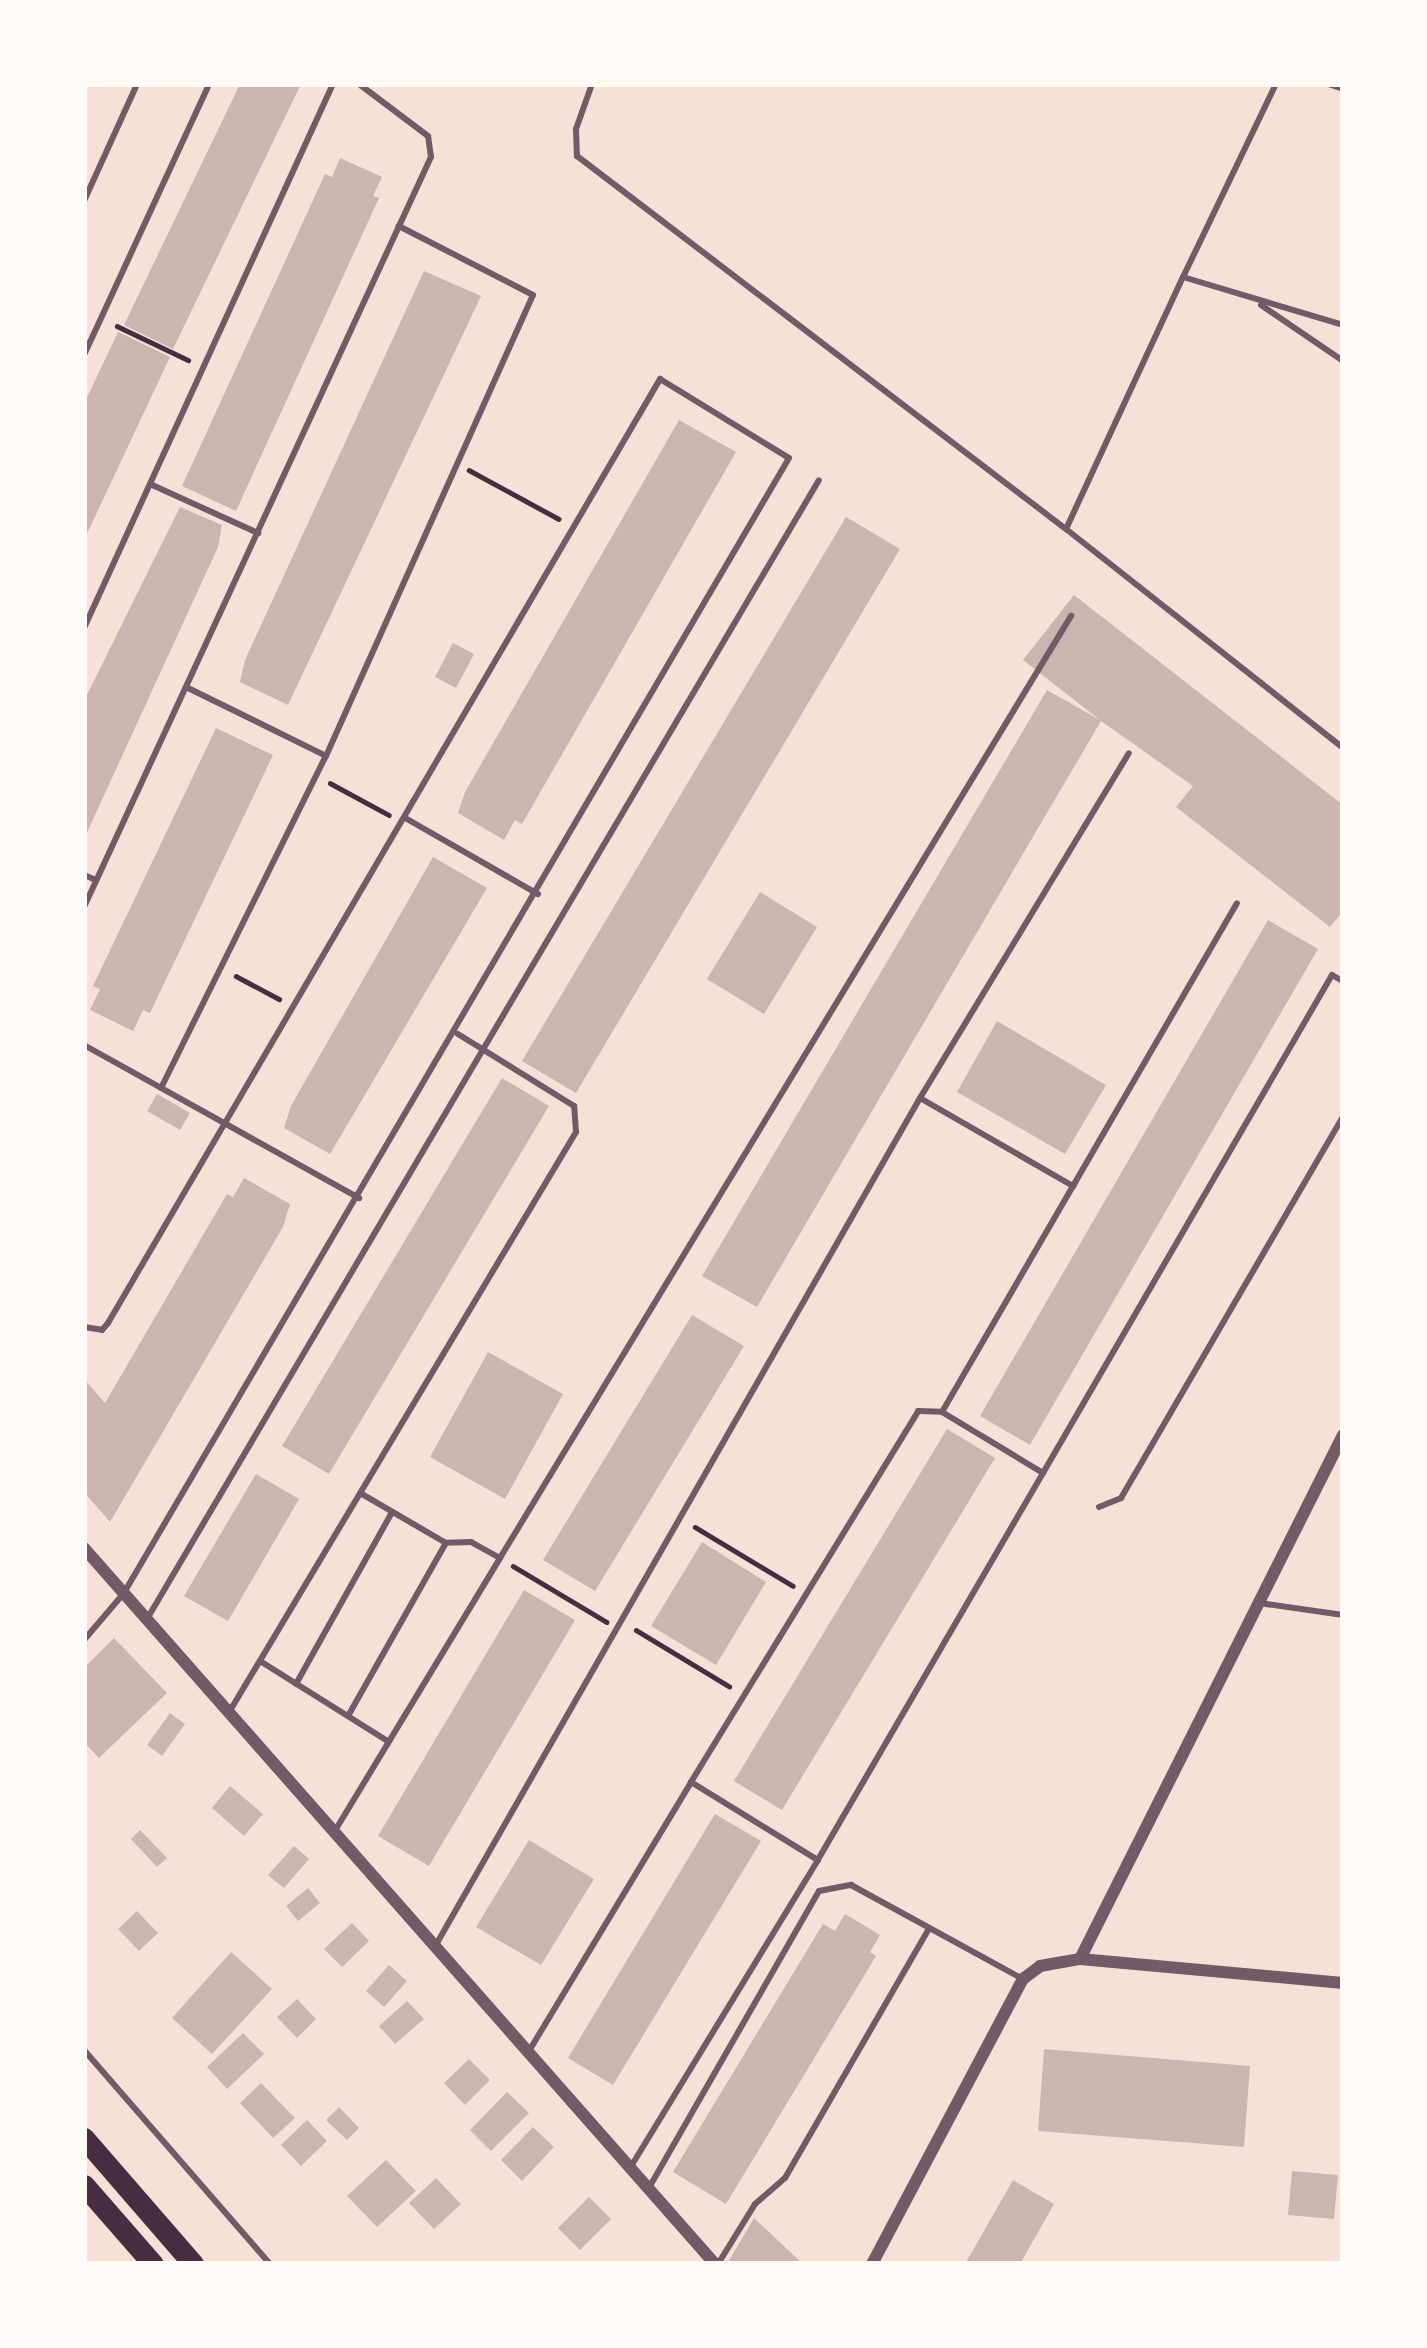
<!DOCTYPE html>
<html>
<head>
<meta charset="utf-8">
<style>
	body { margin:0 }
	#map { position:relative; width:1427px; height:2348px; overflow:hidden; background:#f7e1d7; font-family:Lato,sans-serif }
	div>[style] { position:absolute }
	.building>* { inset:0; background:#ccb4b1 }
	.path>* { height:4.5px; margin:-2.25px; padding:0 2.25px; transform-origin:2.25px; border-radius:2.25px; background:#4a2c40 }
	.service>* { height:6px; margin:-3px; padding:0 3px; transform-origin:3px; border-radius:3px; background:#755966 }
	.minor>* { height:12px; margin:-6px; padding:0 6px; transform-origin:6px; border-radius:6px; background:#755966 }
	.primary>* { height:21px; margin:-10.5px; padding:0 10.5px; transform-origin:10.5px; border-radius:10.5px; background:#4a2c40 }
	span { translate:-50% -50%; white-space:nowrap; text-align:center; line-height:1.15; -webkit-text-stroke:12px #fffaf5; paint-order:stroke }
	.frame { position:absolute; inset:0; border:87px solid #fffaf5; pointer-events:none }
</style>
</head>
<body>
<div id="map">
	<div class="building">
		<div style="clip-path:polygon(240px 84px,301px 84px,173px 349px,124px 325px)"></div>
		<div style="clip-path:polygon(340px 158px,382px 177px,373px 196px,379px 198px,236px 511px,182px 486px,325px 174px,332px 177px)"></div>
		<div style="clip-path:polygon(424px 271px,481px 296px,288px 705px,240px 682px,245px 660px)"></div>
		<div style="clip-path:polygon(118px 332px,170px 357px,84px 540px,84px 404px)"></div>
		<div style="clip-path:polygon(679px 420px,736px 452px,522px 824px,515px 820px,504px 840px,458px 813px,465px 792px)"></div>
		<div style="clip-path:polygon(180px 507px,222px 525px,218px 547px,84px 839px,84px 701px)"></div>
		<div style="clip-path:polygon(846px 517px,900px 549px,576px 1093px,522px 1061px)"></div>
		<div style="clip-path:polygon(1074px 595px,1343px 805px,1343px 911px,1330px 927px,1176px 807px,1193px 786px,1101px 721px,757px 1307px,702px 1276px,1047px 690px,1100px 720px,1023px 660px)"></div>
		<div style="clip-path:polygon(453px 643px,474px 654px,456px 688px,435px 677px)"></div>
		<div style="clip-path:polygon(216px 728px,273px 755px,150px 1013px,143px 1010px,133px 1031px,90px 1010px,100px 989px,93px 986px)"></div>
		<div style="clip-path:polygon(433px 857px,487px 888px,330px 1154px,284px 1128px,291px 1106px)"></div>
		<div style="clip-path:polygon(760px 892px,817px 927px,764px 1014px,707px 979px)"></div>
		<div style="clip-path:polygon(1268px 920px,1318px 949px,1030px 1445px,980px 1416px)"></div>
		<div style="clip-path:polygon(997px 1021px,1106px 1085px,1065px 1154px,957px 1092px)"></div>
		<div style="clip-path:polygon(502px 1078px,549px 1106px,329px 1474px,282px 1446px)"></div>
		<div style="clip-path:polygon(157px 1094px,190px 1113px,180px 1130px,147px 1111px)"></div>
		<div style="clip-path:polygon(244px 1178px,290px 1204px,283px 1227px,110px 1522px,84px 1492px,84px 1379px,105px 1403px,227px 1194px,233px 1197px)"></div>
		<div style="clip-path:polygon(692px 1315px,744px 1346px,595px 1591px,543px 1560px)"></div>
		<div style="clip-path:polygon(488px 1352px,563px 1394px,505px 1499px,430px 1457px)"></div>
		<div style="clip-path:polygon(947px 1429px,995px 1458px,782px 1810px,734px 1781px)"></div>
		<div style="clip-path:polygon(256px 1474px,299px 1499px,228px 1621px,184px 1596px)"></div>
		<div style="clip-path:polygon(702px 1542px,766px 1582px,716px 1665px,651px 1626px)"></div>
		<div style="clip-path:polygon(524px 1590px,575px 1620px,429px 1866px,378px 1836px)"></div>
		<div style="clip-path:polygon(114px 1638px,167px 1693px,99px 1758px,84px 1742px,84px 1668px)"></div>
		<div style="clip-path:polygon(170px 1713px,185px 1724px,162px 1756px,147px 1745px)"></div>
		<div style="clip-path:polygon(230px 1786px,263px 1814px,244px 1836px,212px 1808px)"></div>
		<div style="clip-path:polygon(715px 1814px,761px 1841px,613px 2085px,568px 2058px)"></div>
		<div style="clip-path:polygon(140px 1830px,167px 1858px,157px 1867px,131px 1839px)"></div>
		<div style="clip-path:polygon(529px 1840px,594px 1879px,541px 1965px,476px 1927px)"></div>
		<div style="clip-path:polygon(294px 1846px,309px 1859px,284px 1888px,268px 1875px)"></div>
		<div style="clip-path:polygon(308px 1888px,320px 1903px,298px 1921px,286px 1906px)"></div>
		<div style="clip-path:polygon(137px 1911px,158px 1933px,139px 1951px,118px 1929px)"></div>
		<div style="clip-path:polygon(845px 1914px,880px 1935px,870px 1952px,876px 1956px,726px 2204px,673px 2172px,823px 1924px,835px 1931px)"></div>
		<div style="clip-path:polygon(352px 1923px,369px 1941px,342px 1967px,324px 1949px)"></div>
		<div style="clip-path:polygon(231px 1952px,272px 1989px,212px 2054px,172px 2018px)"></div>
		<div style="clip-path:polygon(389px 1965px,407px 1981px,384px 2007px,366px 1991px)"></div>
		<div style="clip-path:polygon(297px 1999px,316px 2019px,297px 2038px,277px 2017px)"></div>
		<div style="clip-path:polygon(407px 2001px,424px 2019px,395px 2044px,379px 2026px)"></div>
		<div style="clip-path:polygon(243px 2033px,264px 2054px,227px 2089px,207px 2067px)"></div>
		<div style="clip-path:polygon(1044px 2049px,1250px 2066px,1244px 2147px,1038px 2131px)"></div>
		<div style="clip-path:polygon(469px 2059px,490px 2080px,465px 2105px,444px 2083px)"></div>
		<div style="clip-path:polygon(261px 2083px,295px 2118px,273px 2138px,240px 2103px)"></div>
		<div style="clip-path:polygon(507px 2092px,529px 2113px,491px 2151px,470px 2130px)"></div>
		<div style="clip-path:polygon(339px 2107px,359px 2128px,347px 2140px,326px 2120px)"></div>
		<div style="clip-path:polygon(307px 2120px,327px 2141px,301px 2166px,281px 2145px)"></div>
		<div style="clip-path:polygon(533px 2127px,554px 2147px,522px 2181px,501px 2160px)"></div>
		<div style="clip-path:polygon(386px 2160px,416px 2191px,377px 2227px,347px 2196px)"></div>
		<div style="clip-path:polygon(1292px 2171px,1338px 2175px,1334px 2219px,1288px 2215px)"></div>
		<div style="clip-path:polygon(436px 2178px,461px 2204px,434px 2229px,409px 2203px)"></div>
		<div style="clip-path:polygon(1013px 2180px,1054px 2204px,1020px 2264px,965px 2264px)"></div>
		<div style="clip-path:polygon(589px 2197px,611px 2219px,580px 2250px,558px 2228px)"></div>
		<div style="clip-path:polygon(754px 2218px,803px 2264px,727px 2264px)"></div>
	</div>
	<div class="path">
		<div style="left:117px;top:326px;width:79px;rotate:25.6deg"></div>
		<div style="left:469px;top:470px;width:102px;rotate:28.6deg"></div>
		<div style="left:330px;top:783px;width:67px;rotate:28.5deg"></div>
		<div style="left:236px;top:976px;width:49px;rotate:28.1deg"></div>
		<div style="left:695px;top:1527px;width:114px;rotate:31deg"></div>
		<div style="left:513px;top:1566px;width:109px;rotate:30.8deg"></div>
		<div style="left:636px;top:1630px;width:109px;rotate:31.1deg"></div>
	</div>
	<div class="service">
		<div style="left:592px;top:84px;width:48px;rotate:109.6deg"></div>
		<div style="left:576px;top:129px;width:27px;rotate:88deg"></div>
		<div style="left:577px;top:156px;width:615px;rotate:37.34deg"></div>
		<div style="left:1066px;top:529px;width:278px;rotate:-65.1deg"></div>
		<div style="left:1183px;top:277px;width:167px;rotate:16.7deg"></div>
		<div style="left:1328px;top:84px;width:16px;rotate:18deg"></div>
		<div style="left:84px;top:201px;width:128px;rotate:-65.6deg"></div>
		<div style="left:1184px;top:275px;width:212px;rotate:-64.3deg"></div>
		<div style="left:1261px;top:305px;width:99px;rotate:34.3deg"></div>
		<div style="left:84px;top:355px;width:298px;rotate:-65.2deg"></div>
		<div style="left:150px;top:484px;width:119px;rotate:24.4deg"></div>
		<div style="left:1066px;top:529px;width:353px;rotate:38.3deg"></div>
		<div style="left:84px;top:628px;width:598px;rotate:-65.41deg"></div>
		<div style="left:186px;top:687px;width:156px;rotate:26.2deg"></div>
		<div style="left:407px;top:819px;width:151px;rotate:29.8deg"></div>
		<div style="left:84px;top:875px;width:13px;rotate:23deg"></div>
		<div style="left:84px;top:907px;width:826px;rotate:-65.17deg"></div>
		<div style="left:431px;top:157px;width:21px;rotate:-98deg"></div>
		<div style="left:428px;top:136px;width:86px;rotate:-143deg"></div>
		<div style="left:84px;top:1045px;width:315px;rotate:29.1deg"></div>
		<div style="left:161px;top:1088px;width:371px;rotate:-63.6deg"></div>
		<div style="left:326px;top:756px;width:505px;rotate:-65.82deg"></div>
		<div style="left:533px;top:295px;width:151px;rotate:-152.8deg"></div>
		<div style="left:920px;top:1098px;width:177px;rotate:29.9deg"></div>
		<div style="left:84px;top:1327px;width:18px;rotate:9deg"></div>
		<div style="left:102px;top:1330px;width:9px;rotate:-49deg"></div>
		<div style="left:108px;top:1323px;width:1094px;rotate:-59.68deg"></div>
		<div style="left:660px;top:379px;width:151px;rotate:31.5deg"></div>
		<div style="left:789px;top:458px;width:1315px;rotate:120.37deg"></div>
		<div style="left:124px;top:1593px;width:62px;rotate:130.4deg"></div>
		<div style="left:942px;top:1412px;width:588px;rotate:-59.9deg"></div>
		<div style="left:1043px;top:1473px;width:576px;rotate:-59.87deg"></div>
		<div style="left:1332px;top:975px;width:13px;rotate:29deg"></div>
		<div style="left:1099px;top:1507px;width:24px;rotate:-22deg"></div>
		<div style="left:1121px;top:1498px;width:442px;rotate:-59.8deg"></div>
		<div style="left:500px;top:1558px;width:1102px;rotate:-58.78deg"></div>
		<div style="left:1259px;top:1603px;width:85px;rotate:8.1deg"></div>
		<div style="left:147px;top:1619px;width:1322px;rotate:-59.46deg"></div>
		<div style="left:260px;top:1661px;width:152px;rotate:32.1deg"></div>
		<div style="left:296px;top:1684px;width:197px;rotate:-60.8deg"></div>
		<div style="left:231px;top:1709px;width:672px;rotate:-59.12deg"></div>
		<div style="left:576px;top:1132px;width:26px;rotate:-94deg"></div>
		<div style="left:574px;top:1106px;width:137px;rotate:-148.2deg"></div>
		<div style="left:348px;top:1716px;width:199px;rotate:-60.5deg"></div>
		<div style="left:691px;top:1782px;width:435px;rotate:-58.5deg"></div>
		<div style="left:918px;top:1411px;width:24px;rotate:2deg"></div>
		<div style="left:942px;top:1412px;width:118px;rotate:31.1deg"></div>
		<div style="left:1043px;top:1473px;width:448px;rotate:120.2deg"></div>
		<div style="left:336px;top:1829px;width:317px;rotate:-58.8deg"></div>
		<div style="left:500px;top:1558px;width:33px;rotate:-151deg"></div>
		<div style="left:471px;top:1542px;width:25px;rotate:178deg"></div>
		<div style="left:446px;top:1543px;width:99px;rotate:-149.8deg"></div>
		<div style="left:437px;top:1943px;width:973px;rotate:-60.25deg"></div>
		<div style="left:920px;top:1098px;width:403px;rotate:-58.8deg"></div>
		<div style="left:84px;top:2050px;width:284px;rotate:49deg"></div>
		<div style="left:529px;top:2051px;width:314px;rotate:-58.9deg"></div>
		<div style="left:691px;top:1782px;width:149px;rotate:31.6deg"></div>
		<div style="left:818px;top:1860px;width:357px;rotate:121.4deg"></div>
		<div style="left:650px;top:2186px;width:340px;rotate:-60.2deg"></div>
		<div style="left:819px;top:1891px;width:33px;rotate:-11deg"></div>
		<div style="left:851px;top:1885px;width:196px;rotate:28.7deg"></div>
		<div style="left:718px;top:2264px;width:70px;rotate:-58.3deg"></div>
		<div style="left:755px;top:2204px;width:40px;rotate:-41deg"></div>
		<div style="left:785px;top:2178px;width:288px;rotate:-60deg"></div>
	</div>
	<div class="minor">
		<div style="left:84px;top:1548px;width:954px;rotate:48.61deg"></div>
		<div style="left:1080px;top:1959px;width:586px;rotate:-63.35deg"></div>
		<div style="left:872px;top:2264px;width:323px;rotate:-62.1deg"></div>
		<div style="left:1023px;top:1979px;width:21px;rotate:-37deg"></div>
		<div style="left:1040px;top:1966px;width:41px;rotate:-9.9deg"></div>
		<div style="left:1080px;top:1959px;width:264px;rotate:5.2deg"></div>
	</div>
	<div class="primary">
		<div style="left:84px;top:2138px;width:167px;rotate:49.1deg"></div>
		<div style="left:84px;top:2185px;width:105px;rotate:48.9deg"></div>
	</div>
	<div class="frame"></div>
</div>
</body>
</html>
